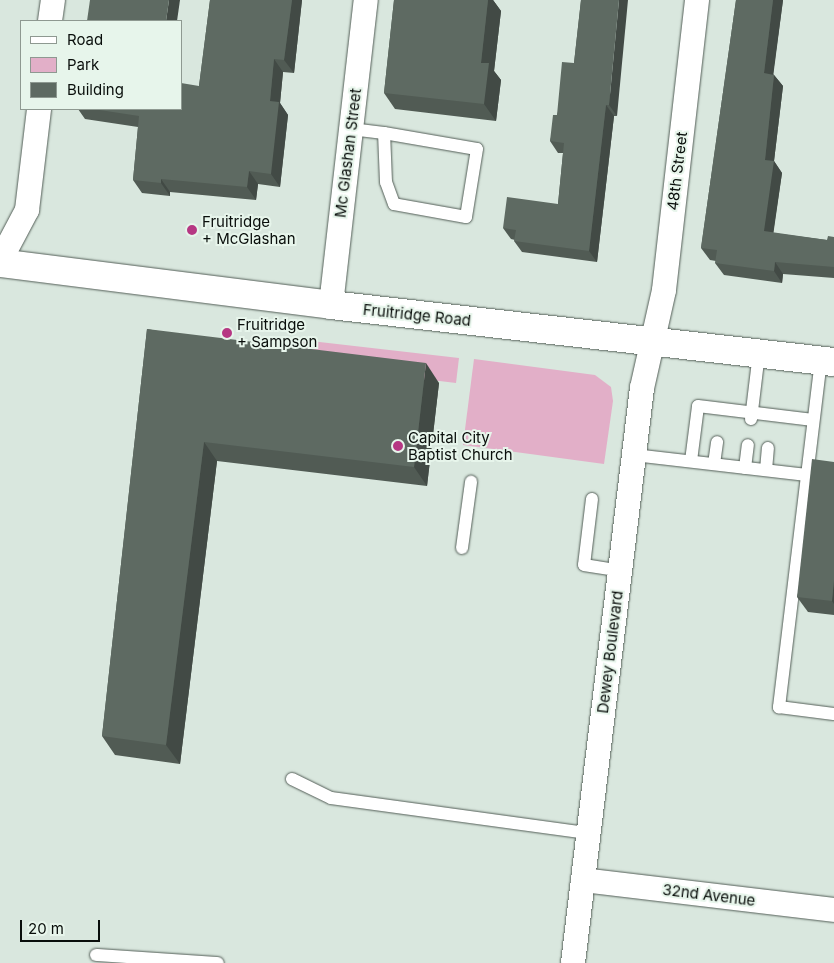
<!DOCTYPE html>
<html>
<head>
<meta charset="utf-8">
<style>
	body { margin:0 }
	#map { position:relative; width:834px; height:963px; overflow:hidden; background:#d9e7de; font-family:Inter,sans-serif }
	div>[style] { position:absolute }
	.green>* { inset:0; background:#e2afc8 }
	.roads { filter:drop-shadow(0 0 1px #535e57) drop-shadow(0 0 1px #535e57) }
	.lane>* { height:12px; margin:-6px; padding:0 6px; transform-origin:6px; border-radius:6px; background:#fff }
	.street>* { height:24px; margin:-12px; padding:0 12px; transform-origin:12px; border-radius:12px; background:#fff }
	.secondary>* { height:28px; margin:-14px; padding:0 14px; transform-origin:14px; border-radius:14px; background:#fff }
	.wall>* { inset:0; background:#515b54 }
	.shaded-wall>* { inset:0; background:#424a45 }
	.building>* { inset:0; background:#5e6a62 }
	.dots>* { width:14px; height:14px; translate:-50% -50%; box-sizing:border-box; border:2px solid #e7f5eb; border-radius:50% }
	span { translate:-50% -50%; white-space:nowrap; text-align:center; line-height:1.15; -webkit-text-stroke:4px #e7f5eb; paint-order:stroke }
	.street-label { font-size:15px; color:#090e0b }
	.poi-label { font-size:15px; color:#090e0b }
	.left { translate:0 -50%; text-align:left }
	.legend { position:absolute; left:20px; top:20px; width:162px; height:90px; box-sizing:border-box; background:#e7f5eb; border:1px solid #8e9991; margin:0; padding:6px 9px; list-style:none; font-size:15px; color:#090e0b }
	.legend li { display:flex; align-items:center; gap:10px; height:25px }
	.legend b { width:25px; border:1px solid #8e9991 }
	.scale { position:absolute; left:20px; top:920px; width:80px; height:22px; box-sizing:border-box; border:2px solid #090e0b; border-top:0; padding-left:6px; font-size:15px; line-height:18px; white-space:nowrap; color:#090e0b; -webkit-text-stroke:4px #e7f5eb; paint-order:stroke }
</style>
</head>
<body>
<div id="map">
	<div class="green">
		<div style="clip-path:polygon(302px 340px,459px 358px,456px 383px,299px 364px)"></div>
		<div style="clip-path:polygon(474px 359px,595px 375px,611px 387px,613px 401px,604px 464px,463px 445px)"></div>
	</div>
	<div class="roads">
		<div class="lane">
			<div style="left:351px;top:129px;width:33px;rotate:7deg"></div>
			<div style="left:384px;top:133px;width:94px;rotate:9.8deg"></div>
			<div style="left:477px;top:149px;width:69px;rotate:99.2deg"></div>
			<div style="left:466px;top:217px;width:73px;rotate:-169.8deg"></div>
			<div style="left:394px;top:204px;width:23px;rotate:-110deg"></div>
			<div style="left:386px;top:182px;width:49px;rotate:-92.3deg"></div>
			<div style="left:821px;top:360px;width:350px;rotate:96.9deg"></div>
			<div style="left:779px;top:707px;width:55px;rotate:7.3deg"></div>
			<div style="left:751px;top:419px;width:66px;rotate:-83.1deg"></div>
			<div style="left:634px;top:455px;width:174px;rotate:6.6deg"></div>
			<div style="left:691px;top:461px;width:55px;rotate:-82.7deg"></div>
			<div style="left:698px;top:406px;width:116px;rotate:6.9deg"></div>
			<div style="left:714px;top:464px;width:22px;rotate:-82deg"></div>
			<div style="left:745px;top:468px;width:23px;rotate:-83deg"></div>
			<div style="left:766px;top:470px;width:22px;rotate:-85deg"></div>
			<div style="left:592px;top:499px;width:66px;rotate:96.9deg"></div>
			<div style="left:584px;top:565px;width:36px;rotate:9deg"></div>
			<div style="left:462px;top:548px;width:67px;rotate:-82.2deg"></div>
			<div style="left:292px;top:779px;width:43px;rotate:26deg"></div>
			<div style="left:331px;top:798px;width:259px;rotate:7.8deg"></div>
			<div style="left:96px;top:955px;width:122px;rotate:3.8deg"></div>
		</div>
		<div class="street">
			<div style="left:50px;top:21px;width:21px;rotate:-82deg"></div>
			<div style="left:0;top:261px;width:58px;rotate:-62.1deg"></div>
			<div style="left:27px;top:210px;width:102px;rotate:-83.2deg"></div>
			<div style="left:331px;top:305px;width:307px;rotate:-83.5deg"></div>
			<div style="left:583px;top:880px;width:253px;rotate:6.8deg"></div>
			<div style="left:573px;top:963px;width:579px;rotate:-83.16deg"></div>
			<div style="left:642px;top:388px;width:100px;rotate:-77.3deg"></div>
			<div style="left:664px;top:290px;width:292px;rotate:-83.5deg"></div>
		</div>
		<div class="secondary">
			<div style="left:0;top:263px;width:334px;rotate:7.2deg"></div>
			<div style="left:331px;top:305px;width:506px;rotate:6.47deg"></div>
		</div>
	</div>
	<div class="wall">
		<div style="clip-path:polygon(210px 0,302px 0,294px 73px,283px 72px,280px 103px,288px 115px,280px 187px,258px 184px,256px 200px,170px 192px,170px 196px,142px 193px,133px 180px,138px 127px,85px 119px,78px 109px,181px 109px,199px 86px)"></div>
		<div style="clip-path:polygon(394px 0,493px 0,501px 11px,494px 71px,501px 80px,496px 121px,395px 109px,384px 93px)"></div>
		<div style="clip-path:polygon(581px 0,617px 116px,614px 116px,597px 262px,522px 252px,514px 241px,515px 240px,511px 239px,503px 228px,558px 204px,563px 153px,558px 153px,550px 141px,557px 115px,574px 63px)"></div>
		<div style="clip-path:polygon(736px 0,783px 0,773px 74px,774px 75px,783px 86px,774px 161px,782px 173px,773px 233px,827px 240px,834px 237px,834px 278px,783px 274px,782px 283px,724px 275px,715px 263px,716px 261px,710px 260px,701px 248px)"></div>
		<div style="clip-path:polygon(147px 329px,439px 383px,427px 486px,217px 461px,180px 764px,115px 755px,102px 736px)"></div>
		<div style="clip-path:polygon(834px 462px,834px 615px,808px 612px,797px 597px)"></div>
	</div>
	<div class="shaded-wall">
		<div style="clip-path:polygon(169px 0,180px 0,177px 21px,166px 21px)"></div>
		<div style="clip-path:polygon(292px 0,302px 0,294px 73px,284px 60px)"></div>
		<div style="clip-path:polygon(488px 0,493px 0,501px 11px,494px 71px,501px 80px,496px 121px,484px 104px,481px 63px)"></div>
		<div style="clip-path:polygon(619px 0,628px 0,617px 116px,609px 105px)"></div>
		<div style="clip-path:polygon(773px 0,783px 0,772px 85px,764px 73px)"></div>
		<div style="clip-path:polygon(274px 59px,283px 72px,280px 103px,288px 115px,280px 187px,271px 174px,270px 101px)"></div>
		<div style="clip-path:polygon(774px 75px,783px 86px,774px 161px,782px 173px,772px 243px,764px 231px,765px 160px)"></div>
		<div style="clip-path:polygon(606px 105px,614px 116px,597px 262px,589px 251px)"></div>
		<div style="clip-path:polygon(249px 171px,258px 184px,256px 200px,247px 187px)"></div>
		<div style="clip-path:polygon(161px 179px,170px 192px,170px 196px,161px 183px)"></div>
		<div style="clip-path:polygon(775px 262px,783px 274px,782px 283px,774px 271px)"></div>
		<div style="clip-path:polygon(426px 363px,439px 383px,427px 486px,414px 467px)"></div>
		<div style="clip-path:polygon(204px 442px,217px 461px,180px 764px,166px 745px)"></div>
		<div style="clip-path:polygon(834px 580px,834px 604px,832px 601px)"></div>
	</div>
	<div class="building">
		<div style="clip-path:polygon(90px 0,169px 0,166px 21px,87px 21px)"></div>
		<div style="clip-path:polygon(210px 0,292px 0,284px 60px,274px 59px,270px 101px,279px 102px,271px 174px,249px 171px,247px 187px,161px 179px,161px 183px,133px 180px,139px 116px,93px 109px,181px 109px,181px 83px,199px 86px)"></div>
		<div style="clip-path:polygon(394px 0,488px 0,481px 63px,489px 63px,484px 104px,384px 93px)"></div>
		<div style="clip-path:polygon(581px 0,619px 0,609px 105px,606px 105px,589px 251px,514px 241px,516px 230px,503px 228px,507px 197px,558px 204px,564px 143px,550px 141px,553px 115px,557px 115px,562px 62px,574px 63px)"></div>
		<div style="clip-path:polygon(736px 0,773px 0,764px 73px,774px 75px,765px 160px,774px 161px,764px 231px,827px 240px,828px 236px,834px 237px,834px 267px,775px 262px,774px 271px,715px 263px,717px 250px,701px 248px)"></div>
		<div style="clip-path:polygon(147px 329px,426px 363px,414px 467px,204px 442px,166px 745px,102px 736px)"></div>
		<div style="clip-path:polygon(812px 459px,834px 462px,834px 580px,832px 601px,797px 597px)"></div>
	</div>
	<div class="dots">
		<div style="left:192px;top:230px;background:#b63783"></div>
		<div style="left:227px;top:333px;background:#b63783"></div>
		<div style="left:398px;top:446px;background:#b63783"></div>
	</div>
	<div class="street-label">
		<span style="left:348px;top:153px;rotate:-83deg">Mc Glashan Street</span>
		<span style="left:677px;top:171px;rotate:-83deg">48th Street</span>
		<span style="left:417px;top:315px;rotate:6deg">Fruitridge Road</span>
		<span style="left:610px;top:652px;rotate:-83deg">Dewey Boulevard</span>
		<span style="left:709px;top:895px;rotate:7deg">32nd Avenue</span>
	</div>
	<div class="poi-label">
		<span class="left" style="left:202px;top:230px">Fruitridge<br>+ McGlashan</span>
		<span class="left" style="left:237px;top:333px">Fruitridge<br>+ Sampson</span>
		<span class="left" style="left:408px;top:446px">Capital City<br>Baptist Church</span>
	</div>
	<ul class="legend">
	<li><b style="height:6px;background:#fff"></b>Road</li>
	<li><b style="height:14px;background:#e2afc8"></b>Park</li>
	<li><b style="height:14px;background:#5e6a62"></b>Building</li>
	</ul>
	<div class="scale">20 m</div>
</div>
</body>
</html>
